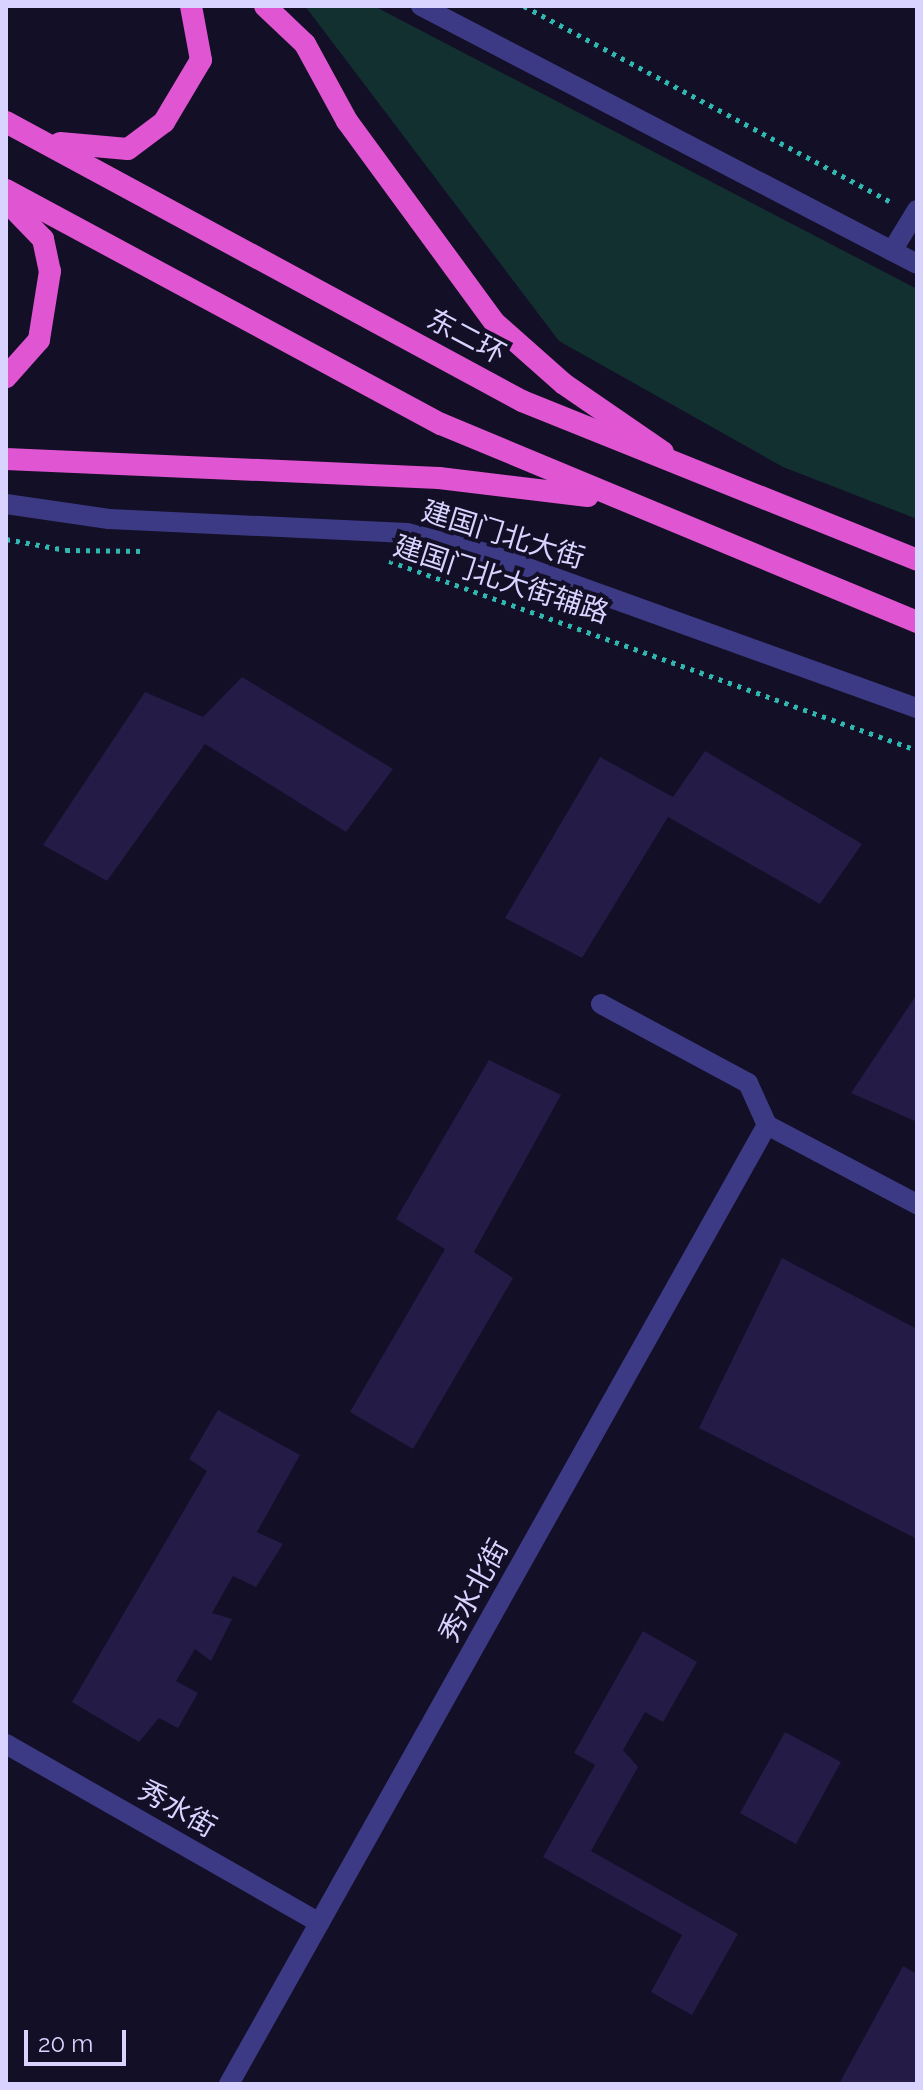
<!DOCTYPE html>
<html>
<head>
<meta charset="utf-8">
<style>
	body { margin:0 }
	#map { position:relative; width:923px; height:2090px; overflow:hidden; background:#130f26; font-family:Raleway,"Noto Sans SC",sans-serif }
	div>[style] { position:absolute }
	.green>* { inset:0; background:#12302f }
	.building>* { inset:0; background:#241b47 }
	.path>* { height:5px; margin-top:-2.5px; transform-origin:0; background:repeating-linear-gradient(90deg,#2fb8b0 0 4px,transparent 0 10px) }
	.minor>* { height:20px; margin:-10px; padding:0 10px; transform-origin:10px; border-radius:10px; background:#3d3a85 }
	.tertiary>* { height:20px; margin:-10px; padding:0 10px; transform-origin:10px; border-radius:10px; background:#3d3a85 }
	.trunk>* { height:22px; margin:-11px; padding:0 11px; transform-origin:11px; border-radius:11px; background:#e055d1 }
	span { translate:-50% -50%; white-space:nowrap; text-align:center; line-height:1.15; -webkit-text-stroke:8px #130f26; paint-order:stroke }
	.street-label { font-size:28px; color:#d9d4ff }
	.frame { position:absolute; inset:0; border:8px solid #d9d4ff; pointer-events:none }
	.scale { position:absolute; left:24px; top:2030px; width:102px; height:36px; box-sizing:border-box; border:4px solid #d9d4ff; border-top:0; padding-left:10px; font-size:24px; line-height:28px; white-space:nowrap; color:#d9d4ff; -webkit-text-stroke:6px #130f26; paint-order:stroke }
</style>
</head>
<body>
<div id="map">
	<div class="green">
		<div style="clip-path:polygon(305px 6px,374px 6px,917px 289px,917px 519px,783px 467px,559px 341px)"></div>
	</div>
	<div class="building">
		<div style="clip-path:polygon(242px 677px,393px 769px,346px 832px,205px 744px,107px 881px,43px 845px,145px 692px,203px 717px)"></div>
		<div style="clip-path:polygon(705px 751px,862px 844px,820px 904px,668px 817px,582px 958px,505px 918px,600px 757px,673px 797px)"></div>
		<div style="clip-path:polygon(917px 994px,917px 1122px,851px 1093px)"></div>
		<div style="clip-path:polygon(489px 1060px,561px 1095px,474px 1252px,513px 1278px,413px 1449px,350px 1412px,445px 1249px,396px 1219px)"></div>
		<div style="clip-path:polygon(782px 1258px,917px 1329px,917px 1539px,699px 1428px)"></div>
		<div style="clip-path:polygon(218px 1410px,300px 1455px,257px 1532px,283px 1544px,256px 1587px,233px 1576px,212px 1613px,232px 1619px,211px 1661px,195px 1649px,176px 1681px,198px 1693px,178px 1728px,159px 1718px,139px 1742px,72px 1702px,207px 1471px,189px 1459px)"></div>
		<div style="clip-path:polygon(643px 1631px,697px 1662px,663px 1722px,645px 1712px,623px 1750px,638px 1767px,591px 1851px,738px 1934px,692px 2015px,651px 1992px,682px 1935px,543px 1857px,595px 1765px,574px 1753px)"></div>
		<div style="clip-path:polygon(785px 1732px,841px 1762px,796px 1844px,740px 1813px)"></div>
		<div style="clip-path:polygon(903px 1966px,917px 1974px,917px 2084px,839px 2084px)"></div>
	</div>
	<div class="path">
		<div style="left:524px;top:6px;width:416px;rotate:28.1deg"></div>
		<div style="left:6px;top:539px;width:61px;rotate:10.4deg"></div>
		<div style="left:66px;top:550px;width:78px;rotate:0.7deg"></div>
		<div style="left:389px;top:561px;width:561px;rotate:19.7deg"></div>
	</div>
	<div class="minor">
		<div style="left:892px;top:251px;width:48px;rotate:-58.6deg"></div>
		<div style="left:601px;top:1004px;width:167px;rotate:28.3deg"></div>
		<div style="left:748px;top:1083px;width:46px;rotate:65.7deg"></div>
		<div style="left:767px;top:1125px;width:170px;rotate:27.8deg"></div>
		<div style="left:6px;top:1744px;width:361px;rotate:29.7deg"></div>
		<div style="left:229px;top:2084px;width:1100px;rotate:-60.71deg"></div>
	</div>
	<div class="tertiary">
		<div style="left:421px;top:6px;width:559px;rotate:27.48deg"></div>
		<div style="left:6px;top:504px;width:104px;rotate:8.3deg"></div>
		<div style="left:109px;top:519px;width:298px;rotate:2.7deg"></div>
		<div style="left:407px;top:533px;width:81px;rotate:14.2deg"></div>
		<div style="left:486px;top:553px;width:458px;rotate:19.8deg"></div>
	</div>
	<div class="trunk">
		<div style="left:265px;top:6px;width:55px;rotate:43.5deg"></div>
		<div style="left:305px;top:44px;width:88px;rotate:61.4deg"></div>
		<div style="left:347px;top:121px;width:250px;rotate:53.8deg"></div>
		<div style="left:495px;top:323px;width:92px;rotate:41.5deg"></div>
		<div style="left:564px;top:384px;width:120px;rotate:34.5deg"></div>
		<div style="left:6px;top:122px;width:587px;rotate:28.4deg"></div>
		<div style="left:522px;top:401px;width:426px;rotate:21.9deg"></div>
		<div style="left:60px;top:143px;width:68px;rotate:5deg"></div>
		<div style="left:128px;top:149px;width:45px;rotate:-36.9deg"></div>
		<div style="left:164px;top:122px;width:72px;rotate:-59.2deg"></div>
		<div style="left:201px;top:60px;width:55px;rotate:-100.5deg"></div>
		<div style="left:6px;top:190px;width:494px;rotate:28.3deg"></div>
		<div style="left:441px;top:424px;width:516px;rotate:22.59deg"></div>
		<div style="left:6px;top:201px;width:53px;rotate:45.8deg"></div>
		<div style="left:43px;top:239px;width:33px;rotate:78deg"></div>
		<div style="left:50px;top:271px;width:70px;rotate:99.1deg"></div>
		<div style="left:39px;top:340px;width:50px;rotate:131.7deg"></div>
		<div style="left:6px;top:459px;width:433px;rotate:2.5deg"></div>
		<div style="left:439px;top:478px;width:150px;rotate:6.9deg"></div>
	</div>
	<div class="street-label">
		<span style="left:466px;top:337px;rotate:28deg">东二环</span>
		<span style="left:503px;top:535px;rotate:17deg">建国门北大街</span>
		<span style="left:501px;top:580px;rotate:18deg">建国门北大街辅路</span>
		<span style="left:474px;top:1591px;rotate:-61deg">秀水北街</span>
		<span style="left:177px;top:1809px;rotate:30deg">秀水街</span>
	</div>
	<div class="frame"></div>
	<div class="scale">20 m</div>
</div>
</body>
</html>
